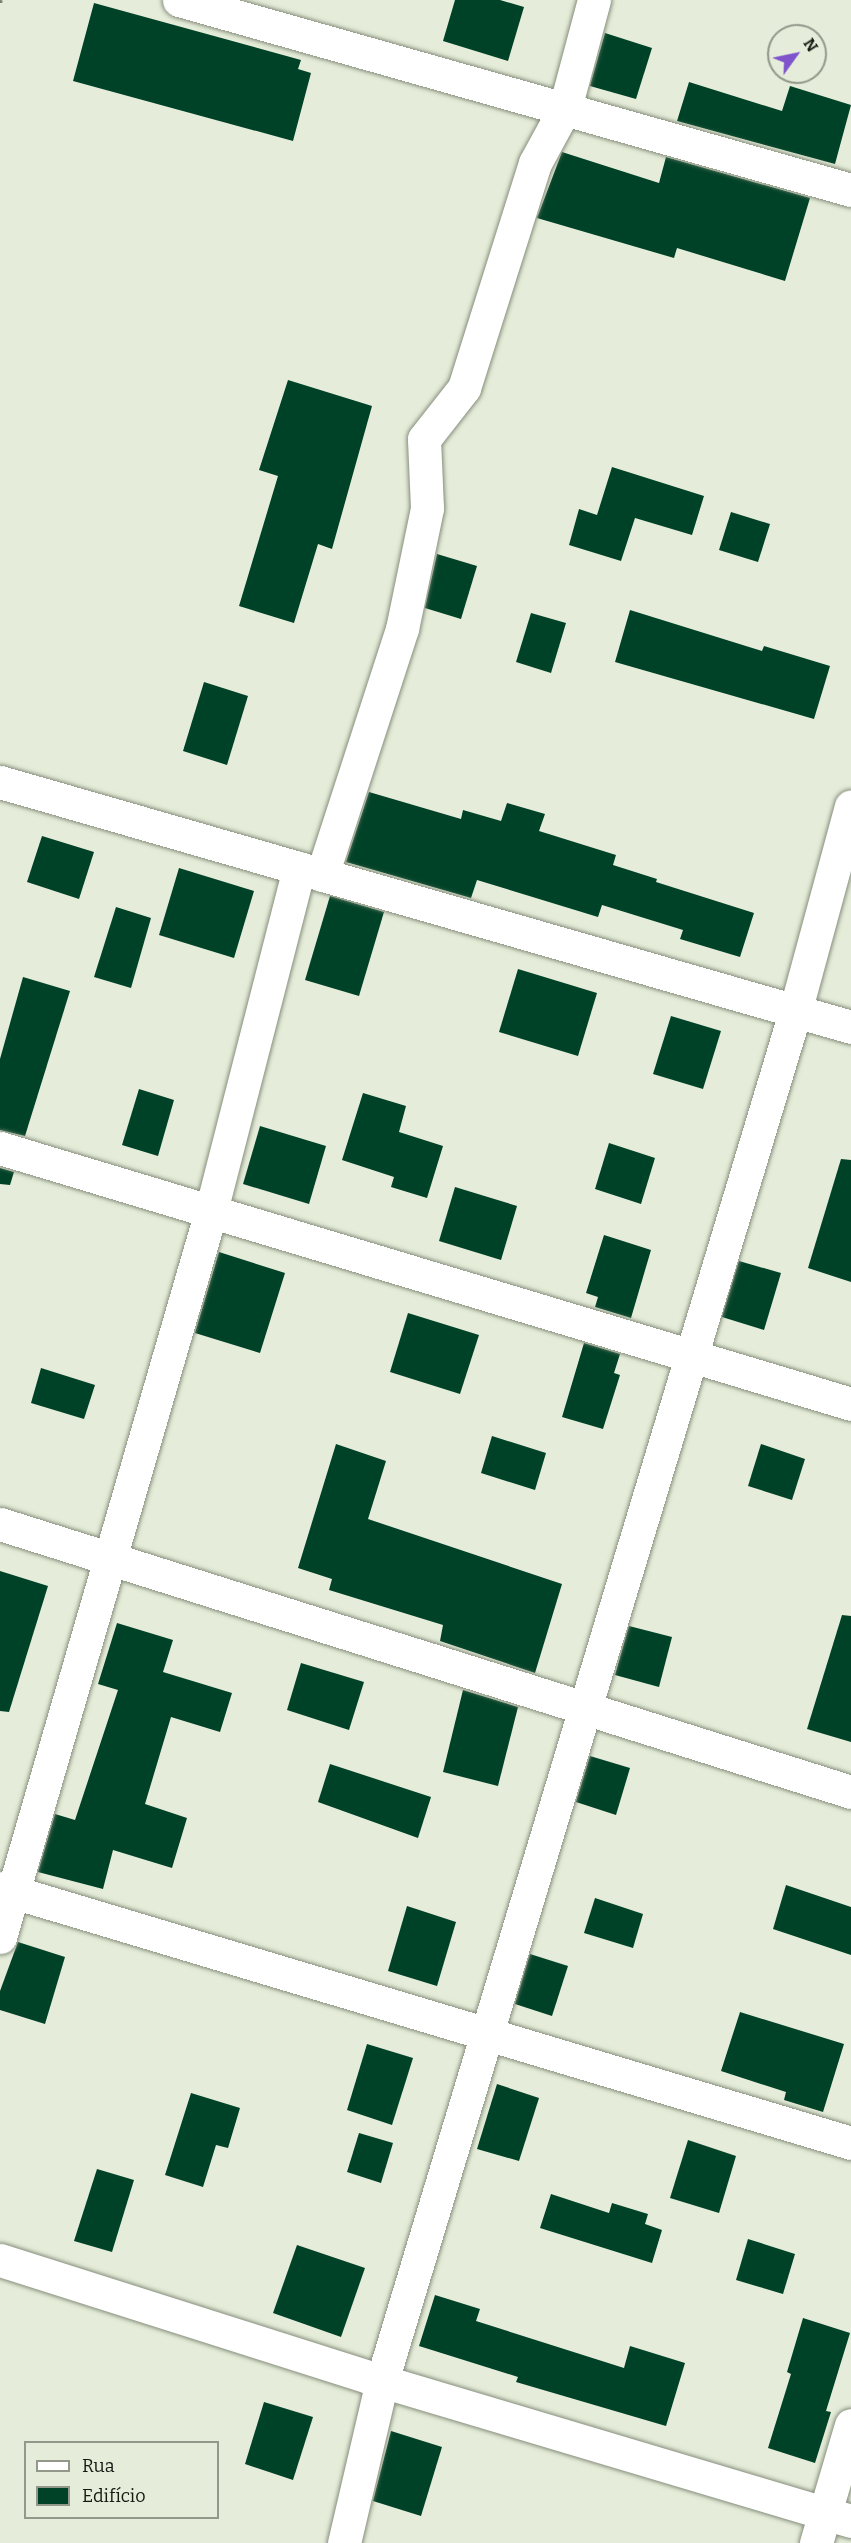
<!DOCTYPE html>
<html>
<head>
<meta charset="utf-8">
<style>
	body { margin:0 }
	#map { position:relative; width:851px; height:2543px; overflow:hidden; background:#e5edda; font-family:Bitter,serif }
	div>[style] { position:absolute }
	.building>* { inset:0; background:#004228 }
	.path>* { height:4px; margin-top:-2px; transform-origin:0; background:repeating-linear-gradient(90deg,#797f72 0 4.5px,transparent 0 7.5px) }
	.roads { filter:drop-shadow(0 0 2px #868e7c) drop-shadow(0 0 2px #868e7c) }
	.minor>* { height:33px; margin:-16.5px; padding:0 16.5px; transform-origin:16.5px; border-radius:16.5px; background:#fff }
	span { translate:-50% -50%; white-space:nowrap; text-align:center; line-height:1.15; -webkit-text-stroke:6px #e5edda; paint-order:stroke }
	.legend { position:absolute; left:24px; top:2441px; width:195px; height:78px; box-sizing:border-box; background:#e5edda; border:2px solid #92988a; margin:0; padding:8px 10px; list-style:none; font-size:18px; color:#161912 }
	.legend li { display:flex; align-items:center; gap:12px; height:30px }
	.legend b { width:30px; border:2px solid #92988a }
	.north { position:absolute; left:767px; top:24px; width:60px; height:60px; box-sizing:border-box; background:#e5edda; border:2px solid #92988a; border-radius:50%; rotate:57deg; font-size:16px; font-weight:700; line-height:24px; text-align:center; color:#161912 }
	.north::after { content:''; display:block; margin:auto; width:21px; height:27px; background:#7e53cc; clip-path:polygon(50% 0,100% 100%,50% 72%,0 100%) }
</style>
</head>
<body>
<div id="map">
	<div class="building">
		<div style="clip-path:polygon(455px 0,500px 0,524px 7px,508px 61px,443px 41px)"></div>
		<div style="clip-path:polygon(94px 3px,301px 60px,298px 69px,311px 73px,293px 141px,73px 81px)"></div>
		<div style="clip-path:polygon(605px 33px,652px 48px,636px 99px,590px 86px)"></div>
		<div style="clip-path:polygon(689px 82px,782px 111px,790px 86px,851px 105px,835px 164px,677px 121px)"></div>
		<div style="clip-path:polygon(562px 152px,659px 183px,666px 157px,810px 198px,785px 281px,677px 248px,674px 258px,537px 218px)"></div>
		<div style="clip-path:polygon(288px 380px,372px 406px,332px 549px,318px 544px,294px 623px,239px 606px,278px 476px,259px 470px)"></div>
		<div style="clip-path:polygon(612px 467px,704px 496px,692px 535px,635px 518px,621px 561px,569px 545px,579px 509px,597px 515px)"></div>
		<div style="clip-path:polygon(731px 512px,770px 524px,758px 562px,719px 550px)"></div>
		<div style="clip-path:polygon(437px 554px,477px 566px,461px 619px,425px 608px)"></div>
		<div style="clip-path:polygon(630px 610px,762px 651px,764px 646px,830px 666px,814px 719px,615px 662px)"></div>
		<div style="clip-path:polygon(531px 613px,566px 623px,551px 673px,516px 662px)"></div>
		<div style="clip-path:polygon(204px 682px,248px 696px,227px 765px,183px 751px)"></div>
		<div style="clip-path:polygon(369px 792px,461px 819px,463px 810px,501px 821px,507px 803px,545px 814px,539px 831px,616px 855px,613px 865px,657px 879px,656px 882px,754px 913px,740px 957px,680px 939px,683px 930px,602px 905px,598px 917px,477px 880px,471px 898px,346px 862px)"></div>
		<div style="clip-path:polygon(42px 836px,94px 852px,79px 899px,27px 882px)"></div>
		<div style="clip-path:polygon(179px 868px,254px 891px,234px 958px,159px 935px)"></div>
		<div style="clip-path:polygon(330px 896px,384px 912px,359px 996px,305px 980px)"></div>
		<div style="clip-path:polygon(116px 907px,151px 918px,131px 988px,94px 977px)"></div>
		<div style="clip-path:polygon(518px 969px,597px 993px,578px 1056px,499px 1032px)"></div>
		<div style="clip-path:polygon(23px 977px,70px 991px,25px 1136px,0 1130px,0 1059px)"></div>
		<div style="clip-path:polygon(671px 1016px,721px 1031px,703px 1089px,653px 1074px)"></div>
		<div style="clip-path:polygon(139px 1089px,174px 1100px,158px 1156px,122px 1145px)"></div>
		<div style="clip-path:polygon(363px 1093px,406px 1106px,399px 1132px,443px 1146px,427px 1198px,391px 1187px,394px 1177px,342px 1160px)"></div>
		<div style="clip-path:polygon(260px 1126px,326px 1146px,309px 1204px,243px 1184px)"></div>
		<div style="clip-path:polygon(609px 1143px,655px 1158px,641px 1204px,595px 1189px)"></div>
		<div style="clip-path:polygon(841px 1159px,851px 1160px,851px 1282px,808px 1268px)"></div>
		<div style="clip-path:polygon(0 1168px,14px 1172px,10px 1185px,0 1184px)"></div>
		<div style="clip-path:polygon(455px 1187px,517px 1206px,501px 1260px,439px 1241px)"></div>
		<div style="clip-path:polygon(604px 1235px,651px 1250px,631px 1318px,595px 1307px,598px 1297px,586px 1293px)"></div>
		<div style="clip-path:polygon(219px 1252px,285px 1273px,260px 1353px,195px 1333px)"></div>
		<div style="clip-path:polygon(739px 1261px,781px 1273px,764px 1330px,722px 1317px)"></div>
		<div style="clip-path:polygon(408px 1313px,479px 1335px,460px 1394px,390px 1372px)"></div>
		<div style="clip-path:polygon(584px 1343px,620px 1354px,614px 1373px,620px 1375px,603px 1429px,562px 1417px)"></div>
		<div style="clip-path:polygon(41px 1368px,95px 1385px,84px 1419px,31px 1403px)"></div>
		<div style="clip-path:polygon(492px 1436px,546px 1453px,535px 1490px,481px 1473px)"></div>
		<div style="clip-path:polygon(336px 1444px,386px 1461px,368px 1519px,562px 1584px,535px 1673px,440px 1641px,443px 1625px,329px 1590px,332px 1579px,298px 1568px)"></div>
		<div style="clip-path:polygon(761px 1444px,805px 1459px,792px 1500px,748px 1486px)"></div>
		<div style="clip-path:polygon(0 1571px,48px 1586px,9px 1712px,0 1711px)"></div>
		<div style="clip-path:polygon(842px 1615px,851px 1616px,851px 1742px,807px 1729px)"></div>
		<div style="clip-path:polygon(117px 1623px,173px 1640px,163px 1672px,232px 1693px,220px 1732px,171px 1717px,145px 1804px,187px 1818px,172px 1868px,113px 1850px,103px 1889px,38px 1872px,55px 1814px,75px 1820px,118px 1690px,98px 1684px)"></div>
		<div style="clip-path:polygon(629px 1626px,672px 1637px,659px 1687px,615px 1675px)"></div>
		<div style="clip-path:polygon(301px 1663px,364px 1682px,349px 1730px,287px 1710px)"></div>
		<div style="clip-path:polygon(463px 1690px,518px 1707px,498px 1786px,443px 1772px)"></div>
		<div style="clip-path:polygon(590px 1756px,630px 1768px,616px 1815px,576px 1802px)"></div>
		<div style="clip-path:polygon(330px 1764px,431px 1797px,418px 1838px,318px 1802px)"></div>
		<div style="clip-path:polygon(786px 1885px,851px 1907px,851px 1955px,773px 1929px)"></div>
		<div style="clip-path:polygon(595px 1898px,643px 1914px,633px 1948px,584px 1933px)"></div>
		<div style="clip-path:polygon(407px 1906px,456px 1922px,437px 1986px,388px 1971px)"></div>
		<div style="clip-path:polygon(18px 1942px,65px 1957px,45px 2024px,0 2010px,0 1991px)"></div>
		<div style="clip-path:polygon(530px 1954px,568px 1966px,552px 2016px,515px 2004px)"></div>
		<div style="clip-path:polygon(740px 2012px,844px 2044px,823px 2112px,784px 2100px,786px 2092px,721px 2071px)"></div>
		<div style="clip-path:polygon(367px 2044px,413px 2058px,392px 2125px,347px 2110px)"></div>
		<div style="clip-path:polygon(497px 2084px,539px 2098px,519px 2161px,477px 2149px)"></div>
		<div style="clip-path:polygon(191px 2093px,240px 2108px,228px 2148px,216px 2145px,203px 2187px,165px 2175px)"></div>
		<div style="clip-path:polygon(359px 2133px,393px 2143px,381px 2183px,347px 2172px)"></div>
		<div style="clip-path:polygon(688px 2140px,736px 2156px,719px 2213px,670px 2198px)"></div>
		<div style="clip-path:polygon(97px 2169px,134px 2180px,112px 2252px,74px 2241px)"></div>
		<div style="clip-path:polygon(551px 2194px,609px 2213px,612px 2203px,648px 2214px,645px 2224px,662px 2230px,652px 2263px,540px 2228px)"></div>
		<div style="clip-path:polygon(748px 2239px,795px 2254px,783px 2294px,736px 2280px)"></div>
		<div style="clip-path:polygon(297px 2245px,365px 2268px,341px 2337px,273px 2313px)"></div>
		<div style="clip-path:polygon(435px 2295px,480px 2309px,476px 2321px,624px 2368px,630px 2346px,685px 2363px,666px 2426px,516px 2382px,518px 2377px,419px 2346px)"></div>
		<div style="clip-path:polygon(803px 2318px,850px 2333px,826px 2411px,831px 2412px,815px 2463px,768px 2448px,791px 2374px,787px 2372px)"></div>
		<div style="clip-path:polygon(264px 2402px,313px 2417px,293px 2480px,245px 2464px)"></div>
		<div style="clip-path:polygon(391px 2431px,442px 2447px,421px 2516px,373px 2501px)"></div>
	</div>
	<div class="path">
		<div style="left:0;top:3px;width:3px;rotate:-72deg"></div>
	</div>
	<div class="roads">
		<div class="minor">
			<div style="left:179px;top:0;width:698px;rotate:15.79deg"></div>
			<div style="left:0;top:782px;width:886px;rotate:16.06deg"></div>
			<div style="left:322px;top:875px;width:259px;rotate:-72deg"></div>
			<div style="left:402px;top:629px;width:124px;rotate:-78.3deg"></div>
			<div style="left:427px;top:508px;width:69px;rotate:-92.5deg"></div>
			<div style="left:424px;top:439px;width:65px;rotate:-51.9deg"></div>
			<div style="left:464px;top:388px;width:236px;rotate:-72.5deg"></div>
			<div style="left:535px;top:163px;width:63px;rotate:-61.4deg"></div>
			<div style="left:565px;top:108px;width:112px;rotate:-75deg"></div>
			<div style="left:0;top:1148px;width:889px;rotate:16.74deg"></div>
			<div style="left:0;top:1524px;width:892px;rotate:17.48deg"></div>
			<div style="left:0;top:1888px;width:888px;rotate:16.68deg"></div>
			<div style="left:0;top:1937px;width:756px;rotate:-73.79deg"></div>
			<div style="left:211px;top:1211px;width:354px;rotate:-75.6deg"></div>
			<div style="left:0;top:2260px;width:386px;rotate:17.6deg"></div>
			<div style="left:368px;top:2377px;width:504px;rotate:16.6deg"></div>
			<div style="left:344px;top:2543px;width:166px;rotate:-76.8deg"></div>
			<div style="left:382px;top:2381px;width:1430px;rotate:-73.21deg"></div>
			<div style="left:795px;top:1012px;width:213px;rotate:-74.8deg"></div>
			<div style="left:816px;top:2543px;width:123px;rotate:-73.5deg"></div>
		</div>
	</div>
	<ul class="legend">
	<li><b style="height:8px;background:#fff"></b>Rua</li>
	<li><b style="height:16px;background:#004228"></b>Edifício</li>
	</ul>
	<div class="north">N</div>
</div>
</body>
</html>
